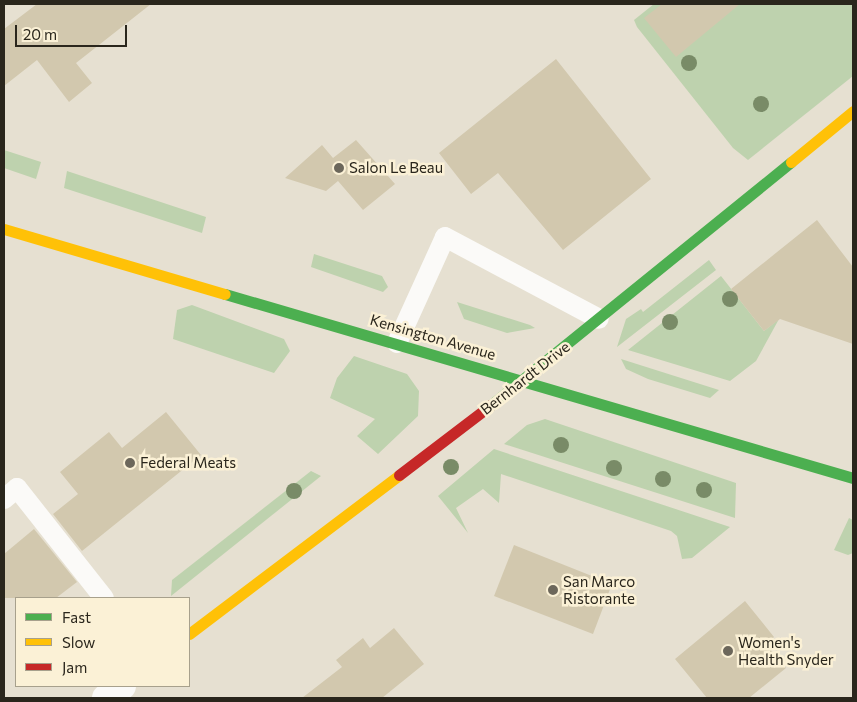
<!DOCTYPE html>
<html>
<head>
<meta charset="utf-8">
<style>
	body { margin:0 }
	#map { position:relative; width:857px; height:702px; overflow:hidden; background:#e6e0d1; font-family:Commissioner,sans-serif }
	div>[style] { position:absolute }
	.green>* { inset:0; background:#bed2ae }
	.building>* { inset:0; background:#d2c8ae }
	.lane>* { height:20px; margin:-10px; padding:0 10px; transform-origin:10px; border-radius:10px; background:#fbfaf8 }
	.street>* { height:28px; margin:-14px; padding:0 14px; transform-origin:14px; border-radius:14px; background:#fbfaf8 }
	.fast>* { height:11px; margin:-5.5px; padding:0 5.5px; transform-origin:5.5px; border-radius:5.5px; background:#4caf50 }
	.slow>* { height:11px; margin:-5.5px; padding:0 5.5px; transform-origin:5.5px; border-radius:5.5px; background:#ffc107 }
	.jam>* { height:11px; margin:-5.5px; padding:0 5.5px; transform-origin:5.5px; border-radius:5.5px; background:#c62828 }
	.trees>* { width:16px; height:16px; margin:-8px; border-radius:50%; background:#798b67 }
	.dots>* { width:14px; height:14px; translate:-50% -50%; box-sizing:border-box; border:2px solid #fbf1d6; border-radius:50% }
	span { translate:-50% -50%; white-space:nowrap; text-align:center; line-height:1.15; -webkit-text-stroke:5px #fbf1d6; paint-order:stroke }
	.poi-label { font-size:15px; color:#2a261c }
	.left { translate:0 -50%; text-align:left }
	.street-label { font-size:15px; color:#2a261c }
	.frame { position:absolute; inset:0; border:5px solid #2a261c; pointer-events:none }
	.legend { position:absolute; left:15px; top:597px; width:175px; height:90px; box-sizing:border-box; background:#fbf1d6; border:1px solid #a7a08c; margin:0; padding:6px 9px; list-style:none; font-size:15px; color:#2a261c }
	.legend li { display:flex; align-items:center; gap:10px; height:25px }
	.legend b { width:25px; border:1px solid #a7a08c }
	.scale { position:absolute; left:15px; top:25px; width:112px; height:22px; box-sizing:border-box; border:2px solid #2a261c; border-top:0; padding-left:6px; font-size:15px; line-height:18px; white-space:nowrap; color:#2a261c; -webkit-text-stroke:4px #fbf1d6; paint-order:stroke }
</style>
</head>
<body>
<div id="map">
	<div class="green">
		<div style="clip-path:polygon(654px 4px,853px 4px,853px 76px,748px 160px,733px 148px,637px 27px,634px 20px)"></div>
		<div style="clip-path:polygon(4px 150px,41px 162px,36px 179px,4px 168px)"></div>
		<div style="clip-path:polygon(67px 171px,206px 217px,202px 233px,64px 188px)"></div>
		<div style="clip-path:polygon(314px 254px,382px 276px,388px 287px,383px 292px,311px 267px)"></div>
		<div style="clip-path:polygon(709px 260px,716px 270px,617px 347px,626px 319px,641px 309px,643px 312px)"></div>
		<div style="clip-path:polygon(721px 276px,764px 331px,779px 319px,756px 361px,730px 381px,628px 350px)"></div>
		<div style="clip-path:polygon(457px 302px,530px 325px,535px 328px,507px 333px,464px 319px)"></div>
		<div style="clip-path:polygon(192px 305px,284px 339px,290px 351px,274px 373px,173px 339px,177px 310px)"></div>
		<div style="clip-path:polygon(354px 356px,407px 374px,419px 391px,418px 416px,378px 454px,357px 436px,375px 419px,330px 398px,337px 378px)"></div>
		<div style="clip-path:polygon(621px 359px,719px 390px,710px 398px,648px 379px,626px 369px)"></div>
		<div style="clip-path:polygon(545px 419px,736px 483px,735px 518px,504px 444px,527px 425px)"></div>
		<div style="clip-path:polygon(494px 449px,730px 527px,692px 558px,682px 559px,677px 536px,671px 531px,501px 474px,499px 503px,483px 489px,456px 508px,468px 533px,438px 496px)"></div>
		<div style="clip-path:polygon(311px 471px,321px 476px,171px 596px,172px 580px)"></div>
		<div style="clip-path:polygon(849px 518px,853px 520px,853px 553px,848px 555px,834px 550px)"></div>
	</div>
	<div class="building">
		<div style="clip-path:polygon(37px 4px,151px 4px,76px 63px,92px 83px,69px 102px,37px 60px,4px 86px,4px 29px)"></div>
		<div style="clip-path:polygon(662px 4px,740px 4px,676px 57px,644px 18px)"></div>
		<div style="clip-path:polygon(556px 59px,651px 179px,563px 250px,498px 173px,471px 194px,439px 153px)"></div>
		<div style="clip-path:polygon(356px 140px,395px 184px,363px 210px,338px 181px,326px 191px,285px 178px,322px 145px,333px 158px)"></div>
		<div style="clip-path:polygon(817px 220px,853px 267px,853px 344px,780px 319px,764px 331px,731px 289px)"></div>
		<div style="clip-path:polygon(166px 412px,201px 455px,82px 551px,53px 514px,78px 494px,60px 472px,109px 432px,122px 448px)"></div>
		<div style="clip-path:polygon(34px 529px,77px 582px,56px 598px,4px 598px,4px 554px)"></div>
		<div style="clip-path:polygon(514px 545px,612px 584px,593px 634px,494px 596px)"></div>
		<div style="clip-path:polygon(745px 601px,774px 637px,766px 644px,786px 668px,749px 698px,707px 698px,675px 659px)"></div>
		<div style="clip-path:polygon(394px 628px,424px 664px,382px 698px,302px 698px,342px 667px,336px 660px,363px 638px,370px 648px)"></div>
	</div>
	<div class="lane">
		<div style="left:397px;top:343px;width:116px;rotate:-65.6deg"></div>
		<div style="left:445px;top:237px;width:174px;rotate:28deg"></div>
		<div style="left:4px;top:499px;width:17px;rotate:-40deg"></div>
		<div style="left:17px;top:488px;width:140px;rotate:51.7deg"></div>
	</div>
	<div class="street">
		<div style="left:106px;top:698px;width:20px;rotate:-37deg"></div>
	</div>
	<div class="fast">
		<div style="left:225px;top:294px;width:654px;rotate:16.33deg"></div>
		<div style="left:491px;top:405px;width:386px;rotate:-39deg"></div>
	</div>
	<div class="slow">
		<div style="left:791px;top:162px;width:80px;rotate:-39.4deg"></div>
		<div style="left:4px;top:229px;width:230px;rotate:16.4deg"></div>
		<div style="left:189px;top:634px;width:263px;rotate:-37.1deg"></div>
	</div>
	<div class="jam">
		<div style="left:399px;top:475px;width:116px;rotate:-37.3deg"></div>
	</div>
	<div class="trees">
		<div style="left:689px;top:63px"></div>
		<div style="left:761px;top:104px"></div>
		<div style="left:730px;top:299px"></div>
		<div style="left:670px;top:322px"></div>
		<div style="left:561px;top:445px"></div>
		<div style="left:451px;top:467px"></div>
		<div style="left:614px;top:468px"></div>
		<div style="left:663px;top:479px"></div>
		<div style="left:704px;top:490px"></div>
		<div style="left:294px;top:491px"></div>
	</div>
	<div class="dots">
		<div style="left:339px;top:168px;background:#6c675b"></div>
		<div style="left:130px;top:463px;background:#6c675b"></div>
		<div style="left:553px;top:590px;background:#6c675b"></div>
		<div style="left:728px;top:651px;background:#6c675b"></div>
	</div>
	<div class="poi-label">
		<span class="left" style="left:349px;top:168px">Salon Le Beau</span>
		<span class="left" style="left:140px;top:463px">Federal Meats</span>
		<span class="left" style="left:563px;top:590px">San Marco<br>Ristorante</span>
		<span class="left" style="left:738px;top:651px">Women's<br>Health Snyder</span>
	</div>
	<div class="street-label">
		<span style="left:433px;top:337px;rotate:16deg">Kensington Avenue</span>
		<span style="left:525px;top:378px;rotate:-38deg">Bernhardt Drive</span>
	</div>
	<div class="frame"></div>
	<ul class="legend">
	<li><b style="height:6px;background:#4caf50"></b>Fast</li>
	<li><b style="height:6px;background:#ffc107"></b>Slow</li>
	<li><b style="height:6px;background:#c62828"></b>Jam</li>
	</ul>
	<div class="scale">20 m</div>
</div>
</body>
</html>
